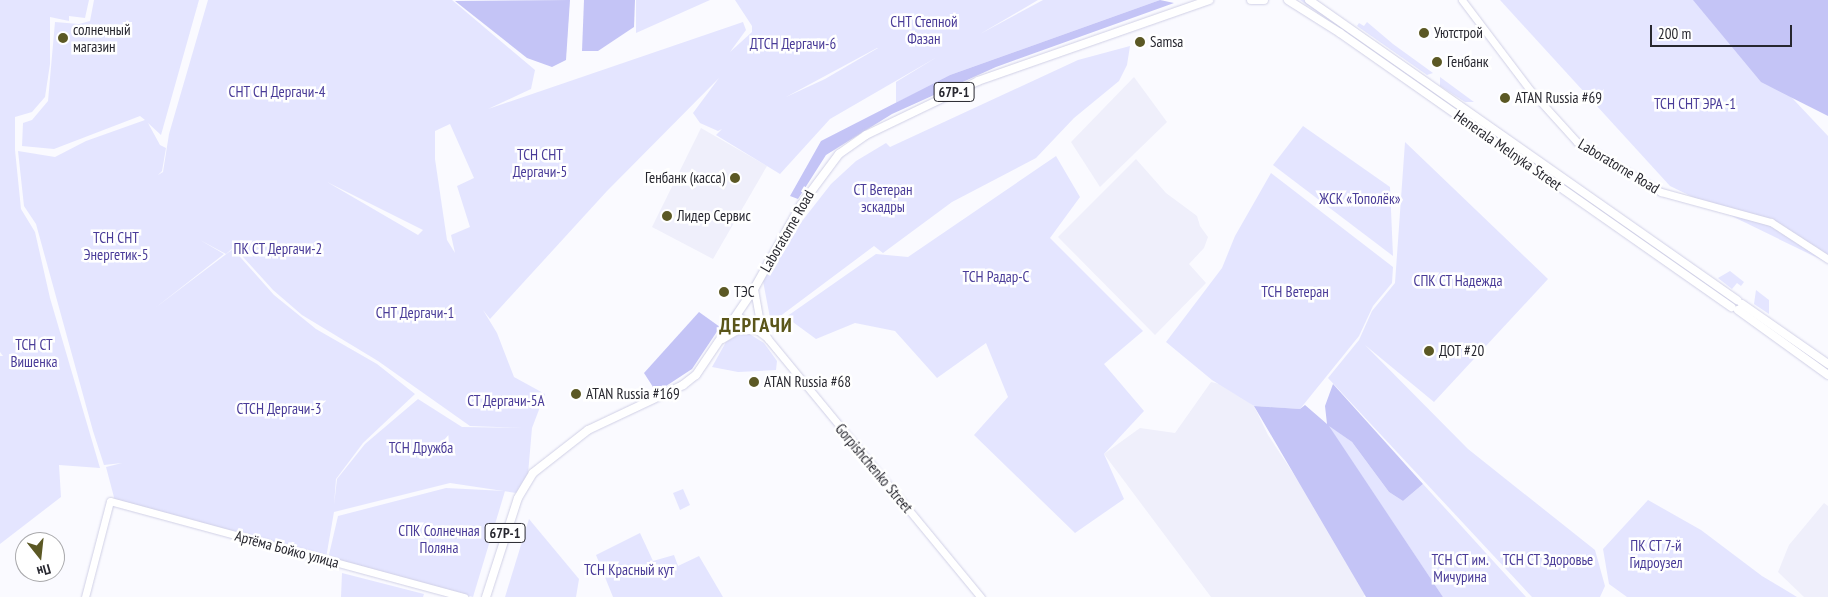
<!DOCTYPE html>
<html>
<head>
<meta charset="utf-8">
<style>
	body { margin:0 }
	#map { position:relative; width:1828px; height:597px; overflow:hidden; background:#fafaff; font-family:"PT Sans Narrow",sans-serif }
	div>[style] { position:absolute }
	.built>* { inset:0; background:#efeffb }
	.green>* { inset:0; background:#e4e5ff }
	.forest>* { inset:0; background:#c4c4f6 }
	.roads { filter:drop-shadow(0 0 1px #d0d0e6) drop-shadow(0 0 1px #d0d0e6) }
	.secondary>* { height:7px; margin:-3.5px; padding:0 3.5px; transform-origin:3.5px; border-radius:3.5px; background:#fff }
	.primary>* { height:8px; margin:-4px; padding:0 4px; transform-origin:4px; border-radius:4px; background:#fff }
	.dots>* { width:14px; height:14px; translate:-50% -50%; box-sizing:border-box; border:2px solid #fff; border-radius:50% }
	span { translate:-50% -50%; white-space:nowrap; text-align:center; line-height:1.15; -webkit-text-stroke:5px #fff; paint-order:stroke }
	.shield-label span { padding:1px 4px; background:#fff; border:1px solid; border-radius:4px; -webkit-text-stroke-width:0 }
	.shield-label { font-size:14px; color:#27272f; font-weight:700 }
	.park-label { font-size:15px; color:#493b98 }
	.poi-label { font-size:15px; color:#27272f }
	.left { translate:0 -50%; text-align:left }
	.right { translate:-100% -50%; text-align:right }
	.street-label { font-size:15px; color:#27272f }
	.district-label { font-size:20px; color:#5a5519; font-weight:700; letter-spacing:1px }
	.north { position:absolute; left:15px; top:532px; width:50px; height:50px; box-sizing:border-box; background:#fff; border:1px solid #a9a9ac; border-radius:50%; rotate:164deg; font-size:14px; font-weight:700; line-height:20px; text-align:center; color:#27272f }
	.north::after { content:''; display:block; margin:auto; width:18px; height:22px; background:#5b5824; clip-path:polygon(50% 0,100% 100%,50% 72%,0 100%) }
	.scale { position:absolute; left:1650px; top:25px; width:142px; height:22px; box-sizing:border-box; border:2px solid #27272f; border-top:0; padding-left:6px; font-size:15px; line-height:18px; white-space:nowrap; color:#27272f; -webkit-text-stroke:4px #fff; paint-order:stroke }
</style>
</head>
<body>
<div id="map">
	<div class="built">
		<div style="clip-path:polygon(1134px 77px,1167px 122px,1100px 187px,1071px 142px)"></div>
		<div style="clip-path:polygon(701px 128px,767px 166px,713px 259px,652px 227px)"></div>
		<div style="clip-path:polygon(1136px 159px,1166px 193px,1197px 216px,1200px 226px,1208px 237px,1204px 248px,1189px 264px,1206px 283px,1155px 335px,1058px 237px)"></div>
		<div style="clip-path:polygon(1211px 382px,1224px 385px,1254px 406px,1268px 435px,1312px 502px,1365px 595px,1363px 597px,1211px 597px,1104px 454px,1140px 428px,1175px 433px)"></div>
		<div style="clip-path:polygon(1824px 503px,1828px 506px,1828px 597px,1804px 597px,1778px 572px,1789px 545px)"></div>
	</div>
	<div class="green">
		<div style="clip-path:polygon(0 0,89px 0,85px 18px,69px 16px,69px 21px,50px 17px,50px 64px,45px 97px,32px 112px,15px 117px,15px 150px,21px 209px,35px 232px,50px 298px,100px 468px,59px 465px,61px 497px,0 544px,0 356px,3px 356px,0 352px)"></div>
		<div style="clip-path:polygon(evenodd,94px 0,199px 0,161px 135px,148px 123px,160px 145px,166px 148px,162px 171px,158px 175px,163px 172px,169px 134px,208px 0,452px 0,535px 70px,531px 89px,488px 109px,743px 22px,746px 30px,730px 52px,752px 32px,752px 26px,735px 0,1038px 0,980px 34px,1043px 0,1160px 0,950px 75px,896px 103px,896px 82px,937px 57px,830px 119px,780px 174px,716px 135px,722px 129px,718px 131px,700px 123px,693px 113px,719px 78px,607px 191px,490px 319px,483px 310px,497px 333px,514px 377px,545px 394px,532px 428px,528px 474px,516px 493px,450px 483px,334px 512px,326px 558px,115px 501px,106px 467px,122px 463px,104px 465px,93px 431px,36px 224px,24px 206px,18px 151px,55px 157px,86px 141px,145px 120px,140px 116px,54px 149px,22px 146px,23px 123px,32px 120px,48px 101px,55px 22px,79px 24px,90px 21px,94px 0,878px 48px,825px 79px,786px 97px,877px 48px,878px 48px,94px 0,450px 124px,474px 178px,457px 186px,470px 227px,451px 235px,455px 253px,447px 240px,435px 159px,435px 131px,450px 124px,94px 0,327px 182px,423px 230px,418px 235px,327px 182px,94px 0,200px 240px,226px 254px,234px 247px,273px 290px,302px 315px,378px 361px,470px 426px,524px 428px,462px 427px,418px 399px,365px 444px,337px 479px,334px 505px,336px 479px,363px 443px,415px 394px,377px 364px,316px 329px,274px 295px,233px 249px,155px 308px,224px 254px,200px 240px)"></div>
		<div style="clip-path:polygon(636px 0,710px 0,636px 33px)"></div>
		<div style="clip-path:polygon(1300px 0,1305px 0,1730px 300px,1729px 301px)"></div>
		<div style="clip-path:polygon(1500px 0,1700px 0,1828px 136px,1828px 263px,1670px 186px)"></div>
		<div style="clip-path:polygon(1367px 22px,1393px 44px,1433px 73px,1427px 75px,1357px 26px,1359px 23px,1364px 26px)"></div>
		<div style="clip-path:polygon(1130px 46px,1127px 65px,1119px 81px,1074px 118px,1036px 158px,952px 202px,883px 253px,874px 246px,771px 323px,763px 281px,792px 234px,831px 184px,856px 161px,886px 143px,890px 147px,1078px 60px)"></div>
		<div style="clip-path:polygon(1440px 77px,1474px 102px,1465px 102px,1440px 86px)"></div>
		<div style="clip-path:polygon(1303px 126px,1390px 187px,1393px 256px,1273px 165px)"></div>
		<div style="clip-path:polygon(1405px 142px,1548px 279px,1434px 402px,1365px 345px,1468px 449px,1595px 550px,1605px 586px,1600px 597px,1532px 597px,1328px 378px,1359px 340px,1372px 311px,1395px 283px)"></div>
		<div style="clip-path:polygon(1056px 156px,1080px 197px,1050px 238px,1143px 331px,1104px 364px,1144px 411px,1104px 454px,1124px 499px,1075px 533px,974px 435px,1008px 397px,986px 343px,937px 378px,895px 331px,855px 323px,816px 339px,786px 317px,876px 254px,908px 257px)"></div>
		<div style="clip-path:polygon(1271px 173px,1393px 267px,1392px 283px,1373px 306px,1359px 336px,1300px 409px,1254px 406px,1212px 380px,1166px 342px,1222px 268px,1235px 236px)"></div>
		<div style="clip-path:polygon(1730px 271px,1744px 282px,1741px 286px,1737px 283px,1732px 289px,1718px 278px)"></div>
		<div style="clip-path:polygon(1756px 290px,1769px 300px,1769px 314px,1754px 304px)"></div>
		<div style="clip-path:polygon(740px 334px,751px 335px,764px 343px,777px 361px,776px 370px,738px 372px,712px 367px,726px 342px)"></div>
		<div style="clip-path:polygon(1327px 424px,1352px 442px,1389px 492px,1403px 501px,1423px 484px,1526px 597px,1443px 597px)"></div>
		<div style="clip-path:polygon(446px 488px,505px 491px,473px 597px,328px 559px,338px 516px)"></div>
		<div style="clip-path:polygon(683px 489px,690px 505px,680px 510px,673px 493px)"></div>
		<div style="clip-path:polygon(1648px 500px,1701px 530px,1762px 576px,1797px 597px,1627px 597px,1609px 584px,1603px 549px)"></div>
		<div style="clip-path:polygon(529px 519px,579px 579px,576px 597px,505px 597px)"></div>
		<div style="clip-path:polygon(640px 533px,653px 561px,674px 555px,678px 566px,699px 556px,723px 597px,613px 597px,596px 555px)"></div>
		<div style="clip-path:polygon(342px 573px,424px 594px,423px 597px,341px 597px)"></div>
	</div>
	<div class="forest">
		<div style="clip-path:polygon(570px 0,566px 60px,552px 67px,527px 58px,455px 1px)"></div>
		<div style="clip-path:polygon(584px 0,635px 0,634px 27px,598px 51px,582px 51px)"></div>
		<div style="clip-path:polygon(1160px 0,1174px 3px,996px 67px,892px 114px,826px 155px,798px 199px,790px 196px,821px 141px,950px 75px)"></div>
		<div style="clip-path:polygon(1693px 0,1828px 0,1828px 116px,1761px 82px)"></div>
		<div style="clip-path:polygon(699px 312px,720px 327px,692px 369px,663px 388px,653px 387px,644px 373px)"></div>
		<div style="clip-path:polygon(1333px 384px,1423px 484px,1403px 501px,1389px 492px,1352px 442px,1329px 426px,1443px 597px,1366px 597px,1254px 406px,1300px 409px,1305px 405px,1327px 424px,1325px 406px)"></div>
	</div>
	<div class="roads">
		<div class="secondary">
			<div style="left:1462px;top:0;width:113px;rotate:52.9deg"></div>
			<div style="left:1530px;top:90px;width:70px;rotate:47.9deg"></div>
			<div style="left:1577px;top:142px;width:98px;rotate:30.8deg"></div>
			<div style="left:1661px;top:192px;width:114px;rotate:15.3deg"></div>
			<div style="left:1771px;top:222px;width:68px;rotate:33deg"></div>
			<div style="left:754px;top:289px;width:36px;rotate:80deg"></div>
			<div style="left:760px;top:324px;width:17px;rotate:62deg"></div>
			<div style="left:768px;top:339px;width:335px;rotate:50.5deg"></div>
			<div style="left:737px;top:315px;width:36px;rotate:37deg"></div>
			<div style="left:722px;top:339px;width:17px;rotate:-31deg"></div>
			<div style="left:737px;top:330px;width:16px"></div>
			<div style="left:85px;top:597px;width:99px;rotate:-75.4deg"></div>
			<div style="left:110px;top:501px;width:367px;rotate:15.2deg"></div>
		</div>
		<div class="primary">
			<div style="left:1251px;top:0;width:13px"></div>
			<div style="left:1288px;top:0;width:62px;rotate:32.4deg"></div>
			<div style="left:1340px;top:33px;width:478px;rotate:35deg"></div>
			<div style="left:1309px;top:0;width:523px;rotate:35.03deg"></div>
			<div style="left:1742px;top:304px;width:105px;rotate:34.9deg"></div>
			<div style="left:1738px;top:310px;width:111px;rotate:35.8deg"></div>
			<div style="left:486px;top:597px;width:104px;rotate:-72.1deg"></div>
			<div style="left:518px;top:498px;width:29px;rotate:-59deg"></div>
			<div style="left:533px;top:473px;width:70px;rotate:-38deg"></div>
			<div style="left:588px;top:430px;width:105px;rotate:-25.3deg"></div>
			<div style="left:683px;top:385px;width:16px;rotate:-38deg"></div>
			<div style="left:696px;top:375px;width:104px;rotate:-56deg"></div>
			<div style="left:754px;top:289px;width:96px;rotate:-60.8deg"></div>
			<div style="left:801px;top:205px;width:64px;rotate:-53.3deg"></div>
			<div style="left:839px;top:154px;width:33px;rotate:-35deg"></div>
			<div style="left:866px;top:135px;width:124px;rotate:-25.7deg"></div>
			<div style="left:978px;top:81px;width:245px;rotate:-19.3deg"></div>
		</div>
	</div>
	<div class="dots">
		<div style="left:1424px;top:33px;background:#5b5824"></div>
		<div style="left:63px;top:38px;background:#5b5824"></div>
		<div style="left:1140px;top:42px;background:#5b5824"></div>
		<div style="left:1437px;top:62px;background:#5b5824"></div>
		<div style="left:1505px;top:98px;background:#5b5824"></div>
		<div style="left:735px;top:178px;background:#5b5824"></div>
		<div style="left:667px;top:216px;background:#5b5824"></div>
		<div style="left:724px;top:292px;background:#5b5824"></div>
		<div style="left:1429px;top:351px;background:#5b5824"></div>
		<div style="left:754px;top:382px;background:#5b5824"></div>
		<div style="left:576px;top:394px;background:#5b5824"></div>
	</div>
	<div class="shield-label">
		<span style="left:954px;top:92px">67Р-1</span>
		<span style="left:505px;top:533px">67Р-1</span>
	</div>
	<div class="park-label">
		<span style="left:924px;top:30px">СНТ Степной<br>Фазан</span>
		<span style="left:793px;top:44px">ДТСН Дергачи-6</span>
		<span style="left:277px;top:92px">СНТ СН Дергачи-4</span>
		<span style="left:1695px;top:104px">ТСН СНТ ЭРА -1</span>
		<span style="left:540px;top:163px">ТСН СНТ<br>Дергачи-5</span>
		<span style="left:883px;top:198px">СТ Ветеран<br>эскадры</span>
		<span style="left:1360px;top:199px">ЖСК «Тополёк»</span>
		<span style="left:116px;top:246px">ТСН СНТ<br>Энергетик-5</span>
		<span style="left:278px;top:249px">ПК СТ Дергачи-2</span>
		<span style="left:996px;top:277px">ТСН Радар-С</span>
		<span style="left:1458px;top:281px">СПК СТ Надежда</span>
		<span style="left:1295px;top:292px">ТСН Ветеран</span>
		<span style="left:415px;top:313px">СНТ Дергачи-1</span>
		<span style="left:34px;top:353px">ТСН СТ<br>Вишенка</span>
		<span style="left:506px;top:401px">СТ Дергачи-5А</span>
		<span style="left:279px;top:409px">СТСН Дергачи-3</span>
		<span style="left:421px;top:448px">ТСН Дружба</span>
		<span style="left:439px;top:539px">СПК Солнечная<br>Поляна</span>
		<span style="left:1656px;top:554px">ПК СТ 7-й<br>Гидроузел</span>
		<span style="left:1460px;top:568px">ТСН СТ им.<br>Мичурина</span>
		<span style="left:1548px;top:560px">ТСН СТ Здоровье</span>
		<span style="left:629px;top:570px">ТСН Красный кут</span>
	</div>
	<div class="poi-label">
		<span class="left" style="left:73px;top:38px">солнечный<br>магазин</span>
		<span class="left" style="left:1434px;top:33px">Уютстрой</span>
		<span class="left" style="left:1150px;top:42px">Samsa</span>
		<span class="left" style="left:1447px;top:62px">Генбанк</span>
		<span class="left" style="left:1515px;top:98px">ATAN Russia #69</span>
		<span class="right" style="left:725px;top:178px">Генбанк (касса)</span>
		<span class="left" style="left:677px;top:216px">Лидер Сервис</span>
		<span class="left" style="left:734px;top:292px">ТЭС</span>
		<span class="left" style="left:1439px;top:351px">ДОТ #20</span>
		<span class="left" style="left:764px;top:382px">ATAN Russia #68</span>
		<span class="left" style="left:586px;top:394px">ATAN Russia #169</span>
	</div>
	<div class="street-label">
		<span style="left:1508px;top:150px;rotate:35deg">Henerala Melnyka Street</span>
		<span style="left:1619px;top:166px;rotate:31deg">Laboratorne Road</span>
		<span style="left:787px;top:231px;rotate:-60deg">Laboratorne Road</span>
		<span style="left:874px;top:468px;rotate:50deg">Gorpishchenko Street</span>
		<span style="left:287px;top:549px;rotate:15deg">Артёма Бойко улица</span>
	</div>
	<div class="district-label">
		<span style="left:756px;top:325px">ДЕРГАЧИ</span>
	</div>
	<div class="north">Пн</div>
	<div class="scale">200 m</div>
</div>
</body>
</html>
